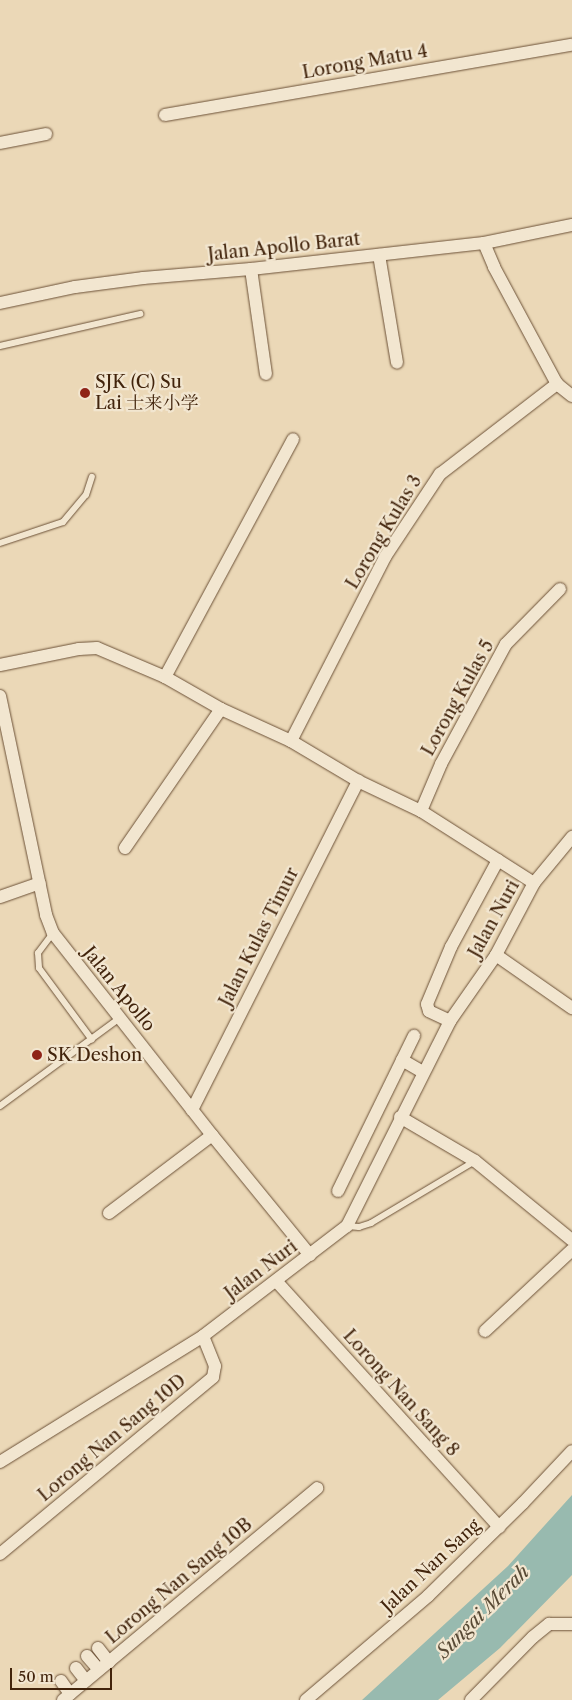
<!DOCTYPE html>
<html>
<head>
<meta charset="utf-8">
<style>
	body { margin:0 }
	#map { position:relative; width:572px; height:1700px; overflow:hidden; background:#ebd8b7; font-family:"Libre Caslon Text","Noto Serif SC",serif }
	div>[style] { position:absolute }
	.water>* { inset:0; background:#98baaf }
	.roads { filter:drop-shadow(0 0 1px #6c5137) drop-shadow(0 0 1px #6c5137) }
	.service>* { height:6px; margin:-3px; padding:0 3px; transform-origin:3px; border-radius:3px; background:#f2e6d0 }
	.minor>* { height:12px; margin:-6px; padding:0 6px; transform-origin:6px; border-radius:6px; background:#f2e6d0 }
	.dots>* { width:14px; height:14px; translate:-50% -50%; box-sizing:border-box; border:2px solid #f2e6d0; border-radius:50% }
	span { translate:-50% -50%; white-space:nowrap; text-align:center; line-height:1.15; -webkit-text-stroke:4.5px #f2e6d0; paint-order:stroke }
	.street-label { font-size:18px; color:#42240c }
	.poi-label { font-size:18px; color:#42240c }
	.left { translate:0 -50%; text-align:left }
	.water-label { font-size:19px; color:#584a35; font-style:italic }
	.scale { position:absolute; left:10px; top:1668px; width:102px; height:22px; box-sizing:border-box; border:2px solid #42240c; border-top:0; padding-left:6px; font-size:15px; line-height:18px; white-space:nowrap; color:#42240c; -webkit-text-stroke:4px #f2e6d0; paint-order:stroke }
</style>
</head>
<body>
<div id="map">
	<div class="water">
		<div style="clip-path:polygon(572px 1495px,572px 1575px,500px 1648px,438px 1700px,362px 1700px,508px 1566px)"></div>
	</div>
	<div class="roads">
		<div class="service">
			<div style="left:0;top:346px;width:144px;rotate:-12.9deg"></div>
			<div style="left:0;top:543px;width:66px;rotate:-18.4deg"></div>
			<div style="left:63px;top:522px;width:35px;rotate:-50deg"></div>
			<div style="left:86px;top:495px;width:19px;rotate:-72deg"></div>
			<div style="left:53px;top:933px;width:25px;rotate:127deg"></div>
			<div style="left:38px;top:953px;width:15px;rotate:86deg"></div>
			<div style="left:39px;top:968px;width:89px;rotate:53.6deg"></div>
			<div style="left:0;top:1106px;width:149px;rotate:-36.3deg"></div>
			<div style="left:347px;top:1226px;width:12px;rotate:5deg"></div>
			<div style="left:359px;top:1227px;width:13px;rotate:-18deg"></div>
			<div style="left:371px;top:1223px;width:121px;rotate:-30.8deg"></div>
		</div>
		<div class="minor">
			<div style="left:165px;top:115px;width:413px;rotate:-9.8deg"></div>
			<div style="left:0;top:143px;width:47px;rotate:-11.1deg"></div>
			<div style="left:484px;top:243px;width:26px;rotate:67deg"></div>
			<div style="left:494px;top:267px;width:133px;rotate:61.7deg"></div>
			<div style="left:557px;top:384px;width:19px;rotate:39deg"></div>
			<div style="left:379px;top:255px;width:109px;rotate:80.5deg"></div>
			<div style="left:251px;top:269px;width:106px;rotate:81.9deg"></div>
			<div style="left:0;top:303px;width:77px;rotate:-12deg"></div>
			<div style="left:75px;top:287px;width:69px;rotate:-7.5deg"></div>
			<div style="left:143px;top:278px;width:108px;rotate:-4.8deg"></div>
			<div style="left:251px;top:269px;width:234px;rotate:-6.4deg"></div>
			<div style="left:484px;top:243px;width:90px;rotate:-11.6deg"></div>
			<div style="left:0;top:665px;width:81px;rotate:-11.4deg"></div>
			<div style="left:79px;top:649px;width:18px;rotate:-3deg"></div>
			<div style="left:97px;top:648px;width:74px;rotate:23.1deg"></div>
			<div style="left:165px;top:677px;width:64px;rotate:29.7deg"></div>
			<div style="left:221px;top:709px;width:77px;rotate:24.6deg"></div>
			<div style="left:291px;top:741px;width:78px;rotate:30.8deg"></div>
			<div style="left:358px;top:781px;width:70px;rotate:25.5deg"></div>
			<div style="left:421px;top:811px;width:134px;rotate:32.5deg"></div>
			<div style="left:165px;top:677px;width:270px;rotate:-61.7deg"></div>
			<div style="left:0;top:696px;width:224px;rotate:78.1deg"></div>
			<div style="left:46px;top:915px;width:19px;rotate:69deg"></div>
			<div style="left:53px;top:933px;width:257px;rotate:51.8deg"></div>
			<div style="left:212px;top:1135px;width:155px;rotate:50.8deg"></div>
			<div style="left:291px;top:741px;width:207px;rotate:-62.9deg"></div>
			<div style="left:385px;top:557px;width:100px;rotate:-56.5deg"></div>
			<div style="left:440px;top:474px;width:148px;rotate:-37.6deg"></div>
			<div style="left:421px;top:811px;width:51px;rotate:-66.9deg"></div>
			<div style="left:441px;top:764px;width:136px;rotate:-61.6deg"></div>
			<div style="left:506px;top:644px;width:77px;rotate:-45.5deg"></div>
			<div style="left:125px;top:848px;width:169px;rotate:-55.4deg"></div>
			<div style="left:0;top:897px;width:42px;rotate:-19.3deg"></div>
			<div style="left:496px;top:955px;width:93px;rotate:34.9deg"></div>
			<div style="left:450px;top:1021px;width:23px;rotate:-155deg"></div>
			<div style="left:429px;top:1011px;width:7px;rotate:-106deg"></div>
			<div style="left:427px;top:1004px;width:62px;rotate:-67.2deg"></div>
			<div style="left:451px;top:947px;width:99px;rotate:-61.6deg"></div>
			<div style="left:402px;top:1060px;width:24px;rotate:30deg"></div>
			<div style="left:192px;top:1110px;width:369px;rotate:-63.2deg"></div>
			<div style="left:400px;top:1117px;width:87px;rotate:30.4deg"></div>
			<div style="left:475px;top:1161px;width:125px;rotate:39.2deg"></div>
			<div style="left:338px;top:1191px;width:173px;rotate:-63.9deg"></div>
			<div style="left:109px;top:1213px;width:129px;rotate:-37.1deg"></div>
			<div style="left:277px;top:1282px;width:331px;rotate:47.8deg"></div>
			<div style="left:485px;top:1331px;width:119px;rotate:-43deg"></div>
			<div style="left:0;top:1462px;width:239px;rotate:-31.8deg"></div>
			<div style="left:203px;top:1336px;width:181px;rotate:-37.4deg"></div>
			<div style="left:347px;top:1226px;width:229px;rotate:-63.3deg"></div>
			<div style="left:450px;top:1021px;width:80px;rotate:-55.1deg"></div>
			<div style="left:496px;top:955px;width:81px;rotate:-62.2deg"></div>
			<div style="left:534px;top:883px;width:60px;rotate:-50.4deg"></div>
			<div style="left:0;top:1554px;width:277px;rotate:-39.7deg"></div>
			<div style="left:213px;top:1377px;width:11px;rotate:-80deg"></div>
			<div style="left:215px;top:1366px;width:32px;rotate:-112deg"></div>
			<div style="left:98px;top:1648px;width:18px;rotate:52deg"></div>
			<div style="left:87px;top:1656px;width:18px;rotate:49deg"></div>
			<div style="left:76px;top:1668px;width:16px;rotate:52deg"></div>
			<div style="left:61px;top:1681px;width:16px;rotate:55deg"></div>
			<div style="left:63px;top:1700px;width:331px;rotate:-39.8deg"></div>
			<div style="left:306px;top:1700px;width:160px;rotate:-40.4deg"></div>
			<div style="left:428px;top:1596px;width:133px;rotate:-44.4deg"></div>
			<div style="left:523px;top:1503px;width:71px;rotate:-46.7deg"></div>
			<div style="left:471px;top:1700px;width:88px;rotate:-45.5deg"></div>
			<div style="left:533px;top:1637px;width:21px;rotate:-39deg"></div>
			<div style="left:549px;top:1624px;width:23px"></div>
		</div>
	</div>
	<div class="dots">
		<div style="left:85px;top:393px;background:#8f2418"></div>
		<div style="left:37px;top:1055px;background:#8f2418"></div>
	</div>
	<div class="street-label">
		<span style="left:365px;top:62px;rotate:-10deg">Lorong Matu 4</span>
		<span style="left:284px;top:247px;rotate:-6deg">Jalan Apollo Barat</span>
		<span style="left:384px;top:532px;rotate:-59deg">Lorong Kulas 3</span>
		<span style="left:458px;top:698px;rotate:-61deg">Lorong Kulas 5</span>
		<span style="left:494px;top:919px;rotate:-61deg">Jalan Nuri</span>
		<span style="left:259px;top:937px;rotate:-63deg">Jalan Kulas Timur</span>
		<span style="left:119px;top:989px;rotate:51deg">Jalan Apollo</span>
		<span style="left:261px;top:1270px;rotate:-37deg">Jalan Nuri</span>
		<span style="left:401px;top:1393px;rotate:48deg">Lorong Nan Sang 8</span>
		<span style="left:112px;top:1438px;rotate:-40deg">Lorong Nan Sang 10D</span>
		<span style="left:431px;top:1566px;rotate:-43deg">Jalan Nan Sang</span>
		<span style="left:179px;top:1581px;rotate:-40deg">Lorong Nan Sang 10B</span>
	</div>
	<div class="poi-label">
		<span class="left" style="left:95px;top:393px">SJK (C) Su<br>Lai 士来小学</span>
		<span class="left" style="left:47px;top:1055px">SK Deshon</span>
	</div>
	<div class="water-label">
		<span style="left:483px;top:1612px;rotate:-45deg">Sungai Merah</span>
	</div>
	<div class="scale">50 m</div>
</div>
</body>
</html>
